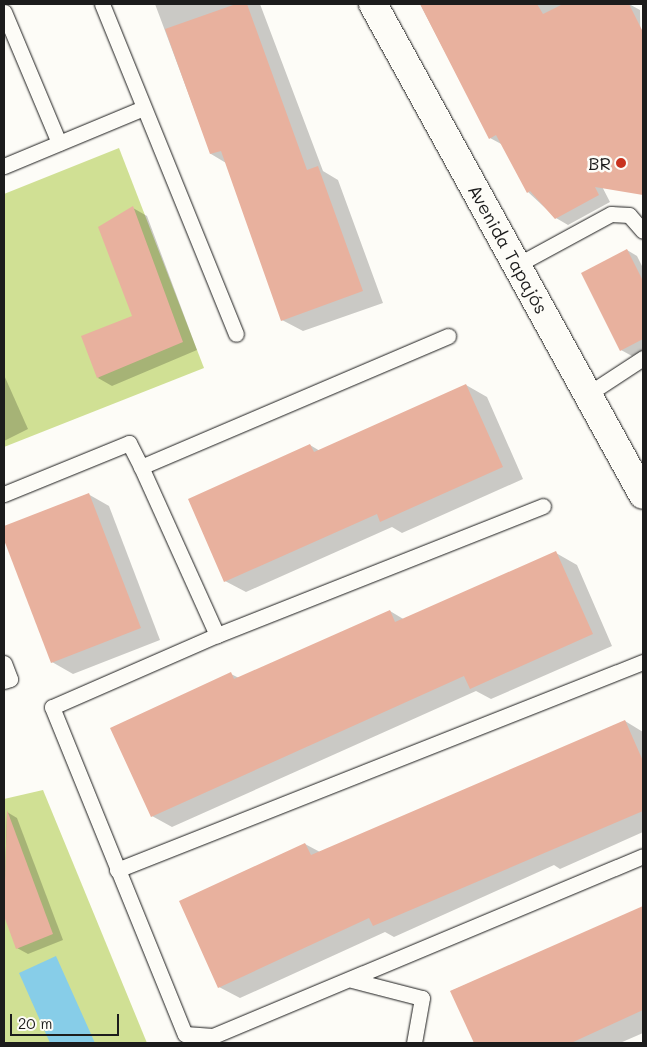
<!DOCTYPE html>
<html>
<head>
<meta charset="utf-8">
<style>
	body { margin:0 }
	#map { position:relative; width:647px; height:1047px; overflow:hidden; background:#fdfcf7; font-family:Mali,sans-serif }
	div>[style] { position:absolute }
	.green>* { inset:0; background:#d0e094 }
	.water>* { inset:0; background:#87cde8 }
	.shadow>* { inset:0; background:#0003 }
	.building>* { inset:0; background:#e8b19e }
	.roads { filter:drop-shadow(0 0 1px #1c1c1c) drop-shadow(0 0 1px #1c1c1c) }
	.service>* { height:15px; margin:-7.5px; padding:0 7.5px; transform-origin:7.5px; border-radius:7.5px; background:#fdfcf7 }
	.secondary>* { height:28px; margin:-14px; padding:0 14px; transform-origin:14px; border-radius:14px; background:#fdfcf7 }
	.dots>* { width:14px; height:14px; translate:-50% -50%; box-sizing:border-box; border:2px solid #fdfcf7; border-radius:50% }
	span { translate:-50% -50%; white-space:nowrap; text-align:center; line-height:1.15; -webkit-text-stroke:5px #fdfcf7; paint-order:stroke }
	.poi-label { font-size:18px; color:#1c1c1c }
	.right { translate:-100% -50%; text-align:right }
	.street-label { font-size:18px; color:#1c1c1c }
	.frame { position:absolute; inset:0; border:5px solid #1c1c1c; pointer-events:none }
	.scale { position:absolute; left:10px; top:1014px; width:109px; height:22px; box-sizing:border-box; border:2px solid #1c1c1c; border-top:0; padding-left:6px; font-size:15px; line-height:18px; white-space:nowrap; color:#1c1c1c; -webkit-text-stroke:4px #fdfcf7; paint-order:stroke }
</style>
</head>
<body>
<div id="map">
	<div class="green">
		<div style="clip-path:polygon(119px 148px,204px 368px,4px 447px,4px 194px)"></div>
		<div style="clip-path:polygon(43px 790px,147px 1043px,4px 1043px,4px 799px)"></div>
	</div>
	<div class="water">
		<div style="clip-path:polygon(56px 956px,95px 1043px,50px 1043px,19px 973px)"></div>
	</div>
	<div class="shadow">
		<div style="clip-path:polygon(155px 4px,260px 4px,323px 171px,338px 180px,383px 303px,303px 331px,282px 320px,226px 163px,211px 154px)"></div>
		<div style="clip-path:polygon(420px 4px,629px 4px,640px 10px,643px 177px,581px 85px,557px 99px,610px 202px,568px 225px,556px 218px,528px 192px,503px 145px,490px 138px)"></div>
		<div style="clip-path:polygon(133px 208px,147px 216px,197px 350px,112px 386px,98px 378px,134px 317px)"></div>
		<div style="clip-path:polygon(627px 250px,637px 256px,643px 268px,643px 350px,632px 356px,621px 350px)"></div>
		<div style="clip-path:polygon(4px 375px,28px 429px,4px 441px)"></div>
		<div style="clip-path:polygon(466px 385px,487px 397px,523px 479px,402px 533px,392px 527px,246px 592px,225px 581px,310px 445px,320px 451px)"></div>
		<div style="clip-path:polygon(88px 494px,109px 506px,160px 640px,73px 674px,52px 662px,4px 527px)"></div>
		<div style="clip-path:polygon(556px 553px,577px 565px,612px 646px,491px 699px,476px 691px,172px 827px,152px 816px,231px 674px,239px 678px,390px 611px,405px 620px)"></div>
		<div style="clip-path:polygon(625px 721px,643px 732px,643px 832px,560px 869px,554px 865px,394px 937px,385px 932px,240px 998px,219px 987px,305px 844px,320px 852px)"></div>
		<div style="clip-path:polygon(7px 812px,17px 818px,63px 940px,28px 954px,17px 948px,4px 912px)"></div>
		<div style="clip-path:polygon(643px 908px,643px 1033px,620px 1043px,475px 1043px,451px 991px)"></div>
	</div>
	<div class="building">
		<div style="clip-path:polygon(236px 4px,247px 4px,307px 170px,318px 166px,363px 291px,281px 321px,221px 151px,210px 154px,165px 29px)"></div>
		<div style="clip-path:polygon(420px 4px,537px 4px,543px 14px,563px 4px,629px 4px,643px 32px,643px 195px,595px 187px,599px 195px,555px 219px,530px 191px,527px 193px,496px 135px,489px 139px)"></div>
		<div style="clip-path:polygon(133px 206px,183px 342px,97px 378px,81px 336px,132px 316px,98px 227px)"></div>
		<div style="clip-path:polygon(627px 249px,643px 281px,643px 339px,620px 351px,581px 273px)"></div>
		<div style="clip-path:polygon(466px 384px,503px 467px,380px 522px,377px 514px,224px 582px,188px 499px,310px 444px,314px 452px)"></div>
		<div style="clip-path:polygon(89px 493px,141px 628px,51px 663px,4px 540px,4px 526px)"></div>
		<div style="clip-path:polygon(556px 551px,593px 634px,470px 689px,464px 676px,151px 817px,110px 728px,231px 672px,234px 679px,390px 610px,395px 622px)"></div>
		<div style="clip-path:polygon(625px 720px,643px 761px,643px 811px,373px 926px,369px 918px,218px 988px,179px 901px,305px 843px,311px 855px)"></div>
		<div style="clip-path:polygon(7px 810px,53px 934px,16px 949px,4px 916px)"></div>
		<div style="clip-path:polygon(643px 906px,643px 1010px,571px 1043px,474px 1043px,450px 991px)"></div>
	</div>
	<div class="roads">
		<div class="service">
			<div style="left:102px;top:4px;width:356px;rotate:67.9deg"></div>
			<div style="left:4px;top:12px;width:142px;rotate:67.2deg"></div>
			<div style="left:4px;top:166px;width:151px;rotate:-22.6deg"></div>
			<div style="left:517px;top:265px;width:107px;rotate:-28.5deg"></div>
			<div style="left:611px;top:214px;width:18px;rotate:3deg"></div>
			<div style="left:629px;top:215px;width:21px;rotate:49deg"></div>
			<div style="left:588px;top:394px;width:66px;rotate:-33.2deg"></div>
			<div style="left:4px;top:494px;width:135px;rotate:-22.2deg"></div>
			<div style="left:129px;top:443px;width:27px;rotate:63deg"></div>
			<div style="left:543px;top:506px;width:351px;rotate:158.4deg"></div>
			<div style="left:217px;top:635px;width:180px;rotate:156.4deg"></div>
			<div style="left:52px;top:707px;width:353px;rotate:67.9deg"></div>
			<div style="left:185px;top:1034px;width:28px;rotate:4deg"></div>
			<div style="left:213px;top:1036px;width:466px;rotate:-22.7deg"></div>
			<div style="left:217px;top:635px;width:184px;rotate:-114.3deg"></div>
			<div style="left:141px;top:467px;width:334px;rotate:-23.1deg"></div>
			<div style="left:4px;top:663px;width:17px;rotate:69deg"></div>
			<div style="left:10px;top:679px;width:6px;rotate:162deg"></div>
			<div style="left:117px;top:870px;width:566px;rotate:-21.58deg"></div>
			<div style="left:352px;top:980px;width:72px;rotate:14.4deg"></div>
			<div style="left:422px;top:998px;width:46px;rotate:100.1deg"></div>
		</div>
		<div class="secondary">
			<div style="left:373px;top:4px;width:560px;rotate:61.19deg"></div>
		</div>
	</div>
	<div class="dots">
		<div style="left:621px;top:163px;background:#c8321e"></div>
	</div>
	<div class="poi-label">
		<span class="right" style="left:611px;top:163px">BR</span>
	</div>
	<div class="street-label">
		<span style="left:508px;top:249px;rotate:61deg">Avenida Tapajós</span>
	</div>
	<div class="frame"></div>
	<div class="scale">20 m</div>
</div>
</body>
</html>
